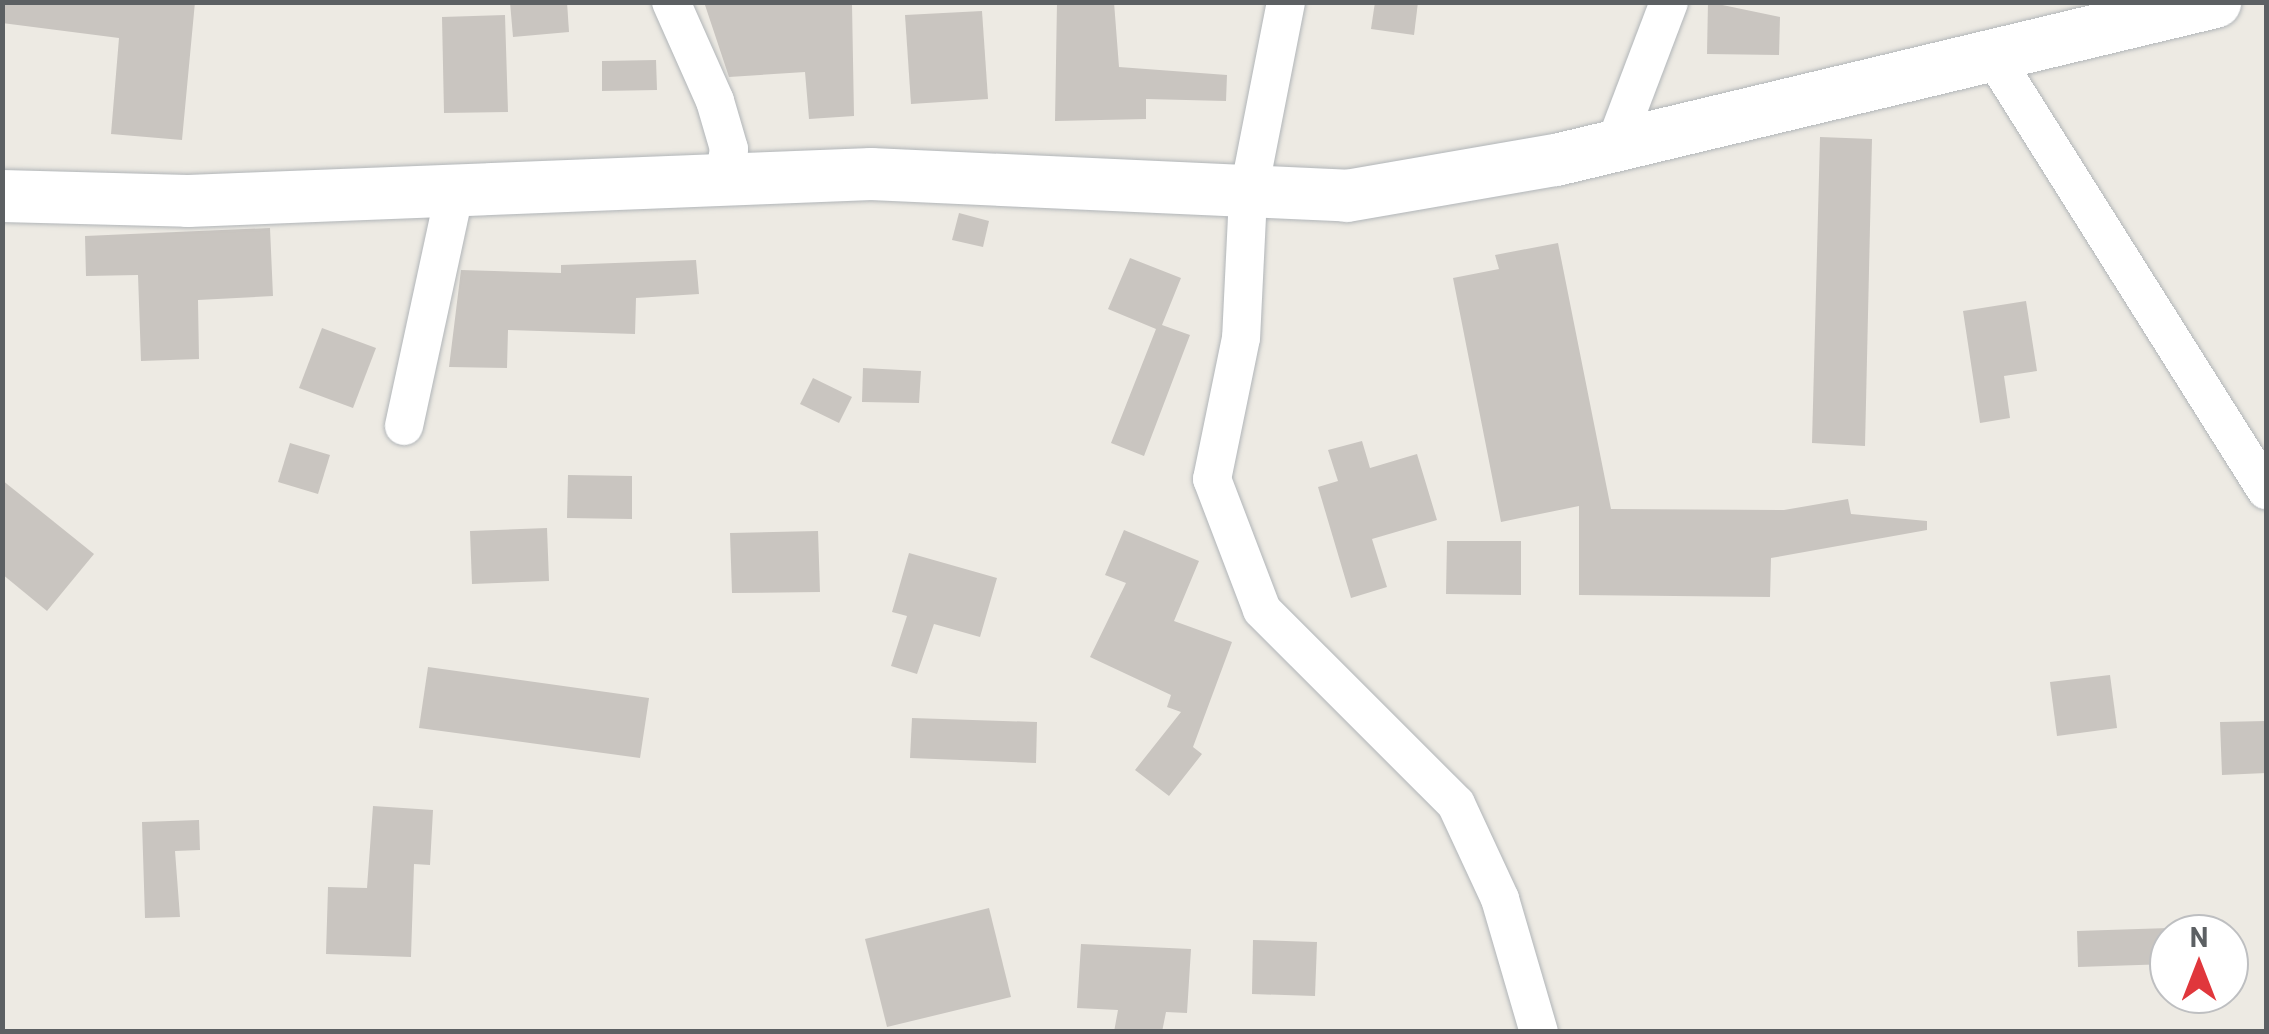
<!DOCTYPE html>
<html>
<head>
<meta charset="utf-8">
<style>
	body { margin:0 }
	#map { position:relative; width:2269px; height:1034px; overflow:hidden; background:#edeae3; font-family:Barlow,sans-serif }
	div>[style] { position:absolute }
	.building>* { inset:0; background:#c9c5c0 }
	.roads { filter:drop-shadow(0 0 2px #b1b5b8) drop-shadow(0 0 2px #b1b5b8) }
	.minor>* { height:38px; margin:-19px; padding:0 19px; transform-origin:19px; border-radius:19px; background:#fff }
	.secondary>* { height:52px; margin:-26px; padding:0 26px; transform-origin:26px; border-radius:26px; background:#fff }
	span { translate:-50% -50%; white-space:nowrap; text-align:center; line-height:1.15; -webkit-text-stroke:9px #fff; paint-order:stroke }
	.frame { position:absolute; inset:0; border:5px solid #5c6063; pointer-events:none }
	.north { position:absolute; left:2149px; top:914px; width:100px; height:100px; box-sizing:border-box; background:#fff; border:2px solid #bebfc1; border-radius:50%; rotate:0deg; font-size:28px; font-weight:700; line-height:40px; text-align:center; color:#5c6063 }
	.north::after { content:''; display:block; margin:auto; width:35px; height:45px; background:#e0373c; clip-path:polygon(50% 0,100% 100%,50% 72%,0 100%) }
</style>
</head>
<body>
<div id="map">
	<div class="building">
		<div style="clip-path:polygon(2px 2px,195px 2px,182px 140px,111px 134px,119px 38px,2px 23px)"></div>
		<div style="clip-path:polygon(510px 2px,567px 2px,569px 32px,513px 37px)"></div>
		<div style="clip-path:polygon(704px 2px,852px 4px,854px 116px,809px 119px,805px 72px,729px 77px)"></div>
		<div style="clip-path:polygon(1057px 2px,1114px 2px,1119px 67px,1227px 75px,1226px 101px,1146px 99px,1146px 119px,1055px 121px)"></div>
		<div style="clip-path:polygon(1375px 2px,1418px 2px,1414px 35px,1371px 29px)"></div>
		<div style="clip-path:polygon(1708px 2px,1780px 17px,1779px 55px,1707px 54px)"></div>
		<div style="clip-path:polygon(982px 11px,988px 99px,911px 104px,905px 15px)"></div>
		<div style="clip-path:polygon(505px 15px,508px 112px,444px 113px,442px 17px)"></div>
		<div style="clip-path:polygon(656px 60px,657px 90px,602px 91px,602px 61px)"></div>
		<div style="clip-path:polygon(1820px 137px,1872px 139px,1865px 446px,1812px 443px)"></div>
		<div style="clip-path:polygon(959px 213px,989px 221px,983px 247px,952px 240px)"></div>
		<div style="clip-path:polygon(270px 228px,273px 296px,198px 300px,199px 359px,141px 361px,138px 275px,86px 276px,85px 236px)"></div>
		<div style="clip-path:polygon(1558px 243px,1611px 509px,1784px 510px,1848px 499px,1851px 514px,1927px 521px,1927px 530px,1771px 558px,1770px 597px,1579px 595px,1579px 506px,1501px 522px,1453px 278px,1499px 269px,1495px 255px)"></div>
		<div style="clip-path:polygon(1130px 258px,1181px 278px,1162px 325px,1190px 335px,1144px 456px,1111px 443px,1156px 329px,1108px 309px)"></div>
		<div style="clip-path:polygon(696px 260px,699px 294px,636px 298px,635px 334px,508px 330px,507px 368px,449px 367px,461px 270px,561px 273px,561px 265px)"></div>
		<div style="clip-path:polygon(2026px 301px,2037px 371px,2004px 376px,2010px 418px,1980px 423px,1963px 311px)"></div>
		<div style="clip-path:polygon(322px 328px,376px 348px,353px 408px,299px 388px)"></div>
		<div style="clip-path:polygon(863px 368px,921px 371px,919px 403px,862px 402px)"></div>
		<div style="clip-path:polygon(813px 378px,852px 397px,839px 423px,800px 404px)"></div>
		<div style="clip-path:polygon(1362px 441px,1370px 468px,1417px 454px,1437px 520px,1372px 539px,1387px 587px,1351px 598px,1318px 487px,1338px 481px,1328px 450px)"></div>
		<div style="clip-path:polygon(290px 443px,330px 455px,318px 494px,278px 482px)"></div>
		<div style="clip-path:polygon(568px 475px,632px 476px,632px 519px,567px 518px)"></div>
		<div style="clip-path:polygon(2px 480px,94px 554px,47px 611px,2px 574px)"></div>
		<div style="clip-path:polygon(547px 528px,549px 581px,472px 584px,470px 531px)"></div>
		<div style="clip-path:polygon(1124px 530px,1199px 561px,1174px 621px,1232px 642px,1193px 747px,1202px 754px,1169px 796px,1135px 770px,1181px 712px,1167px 707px,1171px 695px,1090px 657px,1126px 583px,1105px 575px)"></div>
		<div style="clip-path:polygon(818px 531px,820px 592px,732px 593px,730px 533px)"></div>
		<div style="clip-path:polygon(1447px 541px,1521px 541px,1521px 595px,1446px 594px)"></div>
		<div style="clip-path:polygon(909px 553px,997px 578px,980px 637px,934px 624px,917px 674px,891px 666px,907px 616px,892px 612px)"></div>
		<div style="clip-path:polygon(428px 667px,649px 698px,640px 758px,419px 728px)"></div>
		<div style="clip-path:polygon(2110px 675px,2117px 728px,2057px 736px,2050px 682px)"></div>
		<div style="clip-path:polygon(912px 718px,1037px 722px,1036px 763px,910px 758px)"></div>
		<div style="clip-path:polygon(2266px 721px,2266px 773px,2222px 775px,2220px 722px)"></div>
		<div style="clip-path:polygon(373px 806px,433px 810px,430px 865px,414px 864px,411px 957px,326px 954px,328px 887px,367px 888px)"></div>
		<div style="clip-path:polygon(199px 820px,200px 850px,175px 851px,180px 917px,145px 918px,142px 822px)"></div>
		<div style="clip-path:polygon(989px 908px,1011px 997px,887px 1027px,865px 939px)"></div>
		<div style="clip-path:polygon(2169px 928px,2169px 964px,2078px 967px,2077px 931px)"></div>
		<div style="clip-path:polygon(1253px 940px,1317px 942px,1315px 996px,1252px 994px)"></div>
		<div style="clip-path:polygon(1081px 944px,1191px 949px,1187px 1013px,1166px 1012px,1162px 1032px,1114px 1032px,1118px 1010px,1077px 1008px)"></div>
	</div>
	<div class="roads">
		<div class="minor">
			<div style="left:671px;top:2px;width:108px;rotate:66deg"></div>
			<div style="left:715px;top:101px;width:50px;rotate:73.7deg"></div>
			<div style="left:729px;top:149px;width:28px;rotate:100deg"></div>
			<div style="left:1286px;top:2px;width:198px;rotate:101.1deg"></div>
			<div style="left:1248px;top:196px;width:142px;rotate:92.8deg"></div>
			<div style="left:1241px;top:338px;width:144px;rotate:101.6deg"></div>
			<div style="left:1212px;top:479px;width:140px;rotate:69.1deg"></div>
			<div style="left:1262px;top:610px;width:274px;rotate:45deg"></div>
			<div style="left:1456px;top:804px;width:105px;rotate:65.1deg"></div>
			<div style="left:1500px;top:899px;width:139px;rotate:73.7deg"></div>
			<div style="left:1993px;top:56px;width:513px;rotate:57.83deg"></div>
			<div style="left:1614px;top:147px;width:155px;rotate:-69.2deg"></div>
			<div style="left:404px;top:426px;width:241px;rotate:-77.8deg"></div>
		</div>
		<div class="secondary">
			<div style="left:2px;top:196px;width:186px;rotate:1.5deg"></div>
			<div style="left:188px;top:201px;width:684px;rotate:-2.26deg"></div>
			<div style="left:871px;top:174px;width:477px;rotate:2.6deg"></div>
			<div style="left:1347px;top:196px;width:212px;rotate:-9.8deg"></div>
			<div style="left:1556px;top:160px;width:678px;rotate:-13.48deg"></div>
		</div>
	</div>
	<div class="frame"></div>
	<div class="north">N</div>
</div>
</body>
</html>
